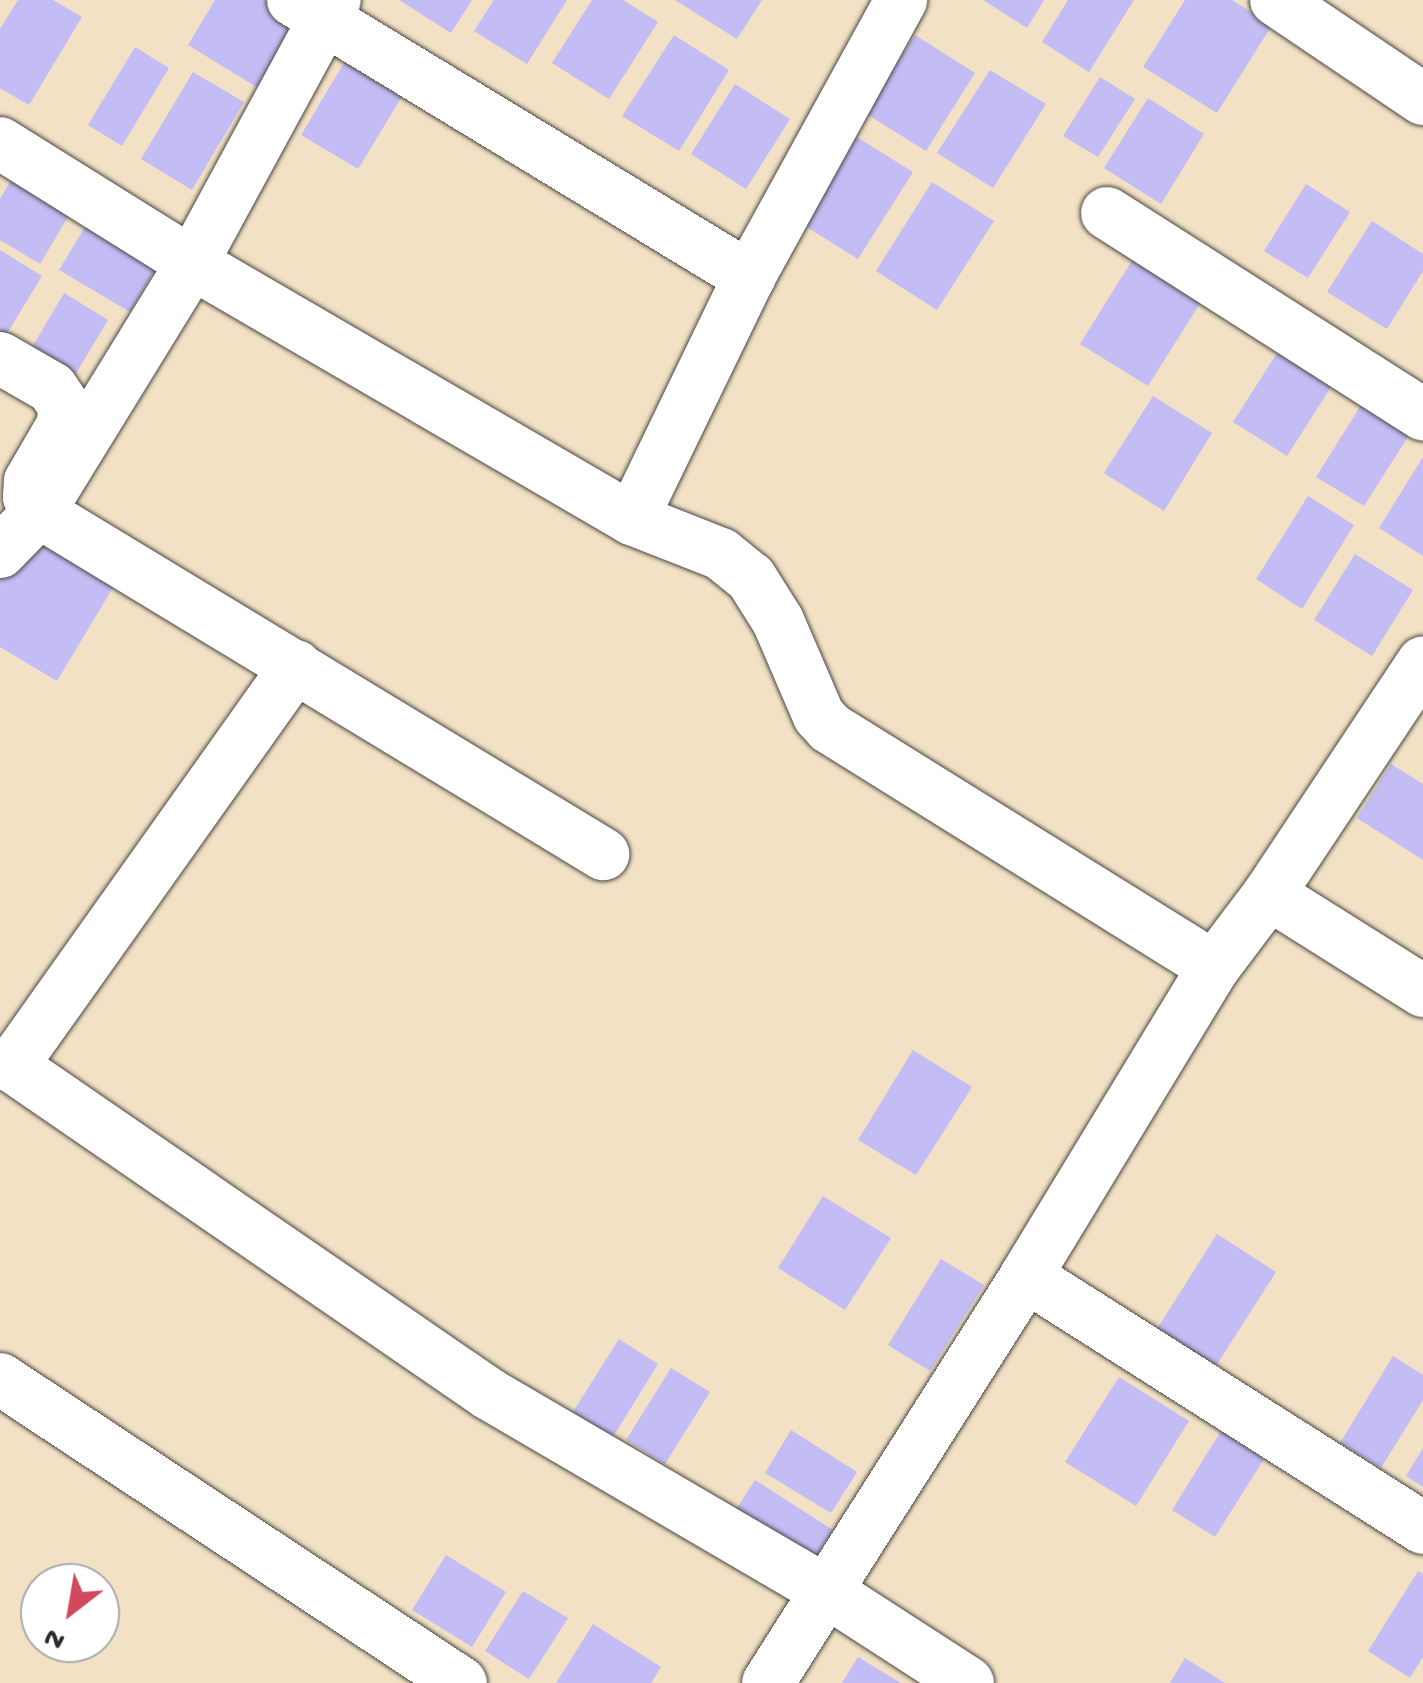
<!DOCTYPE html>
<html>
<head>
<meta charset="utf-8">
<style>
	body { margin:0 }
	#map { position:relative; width:1423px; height:1683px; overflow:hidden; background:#f2e1c4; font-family:"Gochi Hand",sans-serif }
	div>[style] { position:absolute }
	.building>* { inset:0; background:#c3bcf5 }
	.roads { filter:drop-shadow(0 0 2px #494642) drop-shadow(0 0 2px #494642) }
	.minor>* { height:52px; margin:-26px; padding:0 26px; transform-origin:26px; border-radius:26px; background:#fff }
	span { translate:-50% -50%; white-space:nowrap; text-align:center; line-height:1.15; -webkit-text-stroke:8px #fff; paint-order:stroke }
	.north { position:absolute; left:20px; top:1563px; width:100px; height:100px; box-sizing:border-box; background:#fff; border:2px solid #aaa; border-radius:50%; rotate:211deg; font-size:28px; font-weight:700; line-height:40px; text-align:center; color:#2b2b2b }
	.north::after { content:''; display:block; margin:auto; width:35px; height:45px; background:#d1495b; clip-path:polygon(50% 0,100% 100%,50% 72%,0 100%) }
</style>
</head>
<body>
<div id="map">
	<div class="building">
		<div style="clip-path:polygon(18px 0,53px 0,82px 17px,29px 105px,0 88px,0 29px)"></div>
		<div style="clip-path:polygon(215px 0,277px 0,302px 15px,258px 88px,188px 45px)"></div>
		<div style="clip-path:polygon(399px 0,472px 0,451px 33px)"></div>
		<div style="clip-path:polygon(494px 0,567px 0,527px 64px,474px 31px)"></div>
		<div style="clip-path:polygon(592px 0,623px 0,658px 22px,609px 99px,552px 63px)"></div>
		<div style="clip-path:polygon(675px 0,762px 0,737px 39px)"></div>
		<div style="clip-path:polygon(983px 0,1044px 0,1027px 28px)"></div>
		<div style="clip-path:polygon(1068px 0,1134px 0,1089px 72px,1042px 42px)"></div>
		<div style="clip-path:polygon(1185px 0,1232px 0,1272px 25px,1217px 113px,1143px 67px)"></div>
		<div style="clip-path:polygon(674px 35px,729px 70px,679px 151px,622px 116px)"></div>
		<div style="clip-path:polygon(915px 35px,975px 73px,926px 151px,865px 113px)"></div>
		<div style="clip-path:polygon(354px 46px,412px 80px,358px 169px,301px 135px)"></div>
		<div style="clip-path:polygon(135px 47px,169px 68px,122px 146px,88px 125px)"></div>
		<div style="clip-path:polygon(990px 70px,1046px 104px,993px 188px,937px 153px)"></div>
		<div style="clip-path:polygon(193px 72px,244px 102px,192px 190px,141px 159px)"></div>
		<div style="clip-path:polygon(1100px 77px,1135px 99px,1098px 157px,1063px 136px)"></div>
		<div style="clip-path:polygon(735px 84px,790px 119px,746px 189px,691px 154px)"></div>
		<div style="clip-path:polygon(1148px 98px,1204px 134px,1161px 204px,1104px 168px)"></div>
		<div style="clip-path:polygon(852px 134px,913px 172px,858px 259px,797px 221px)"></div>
		<div style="clip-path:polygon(17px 170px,75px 205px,40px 264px,0 240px,0 199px)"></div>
		<div style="clip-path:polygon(932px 182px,994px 221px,937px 310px,876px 271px)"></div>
		<div style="clip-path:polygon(1306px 184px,1350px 212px,1308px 278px,1264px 251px)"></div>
		<div style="clip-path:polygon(92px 215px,162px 258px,130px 312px,59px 270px)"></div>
		<div style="clip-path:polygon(1372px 221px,1423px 254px,1423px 271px,1387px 329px,1327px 292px)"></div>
		<div style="clip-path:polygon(0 250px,42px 276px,0 345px)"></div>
		<div style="clip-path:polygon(1136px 254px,1204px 297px,1148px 386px,1080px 344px)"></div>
		<div style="clip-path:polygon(64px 293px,108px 320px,72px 380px,28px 354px)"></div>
		<div style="clip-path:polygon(1277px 353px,1331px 387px,1287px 456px,1233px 422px)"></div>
		<div style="clip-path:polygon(1153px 396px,1212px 433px,1164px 511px,1104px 473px)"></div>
		<div style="clip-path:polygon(1363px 402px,1411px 432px,1364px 506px,1316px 477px)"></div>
		<div style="clip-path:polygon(1423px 457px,1423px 556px,1379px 528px)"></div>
		<div style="clip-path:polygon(1308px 496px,1354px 525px,1302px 609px,1256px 579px)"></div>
		<div style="clip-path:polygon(26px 524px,118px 579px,57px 681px,0 647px,0 566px)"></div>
		<div style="clip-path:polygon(1355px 554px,1413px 590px,1372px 656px,1314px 620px)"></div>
		<div style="clip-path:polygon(1391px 764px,1423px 784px,1423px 860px,1357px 818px)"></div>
		<div style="clip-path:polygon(913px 1050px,972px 1087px,916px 1175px,858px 1140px)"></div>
		<div style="clip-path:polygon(823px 1196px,891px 1238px,845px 1310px,778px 1268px)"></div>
		<div style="clip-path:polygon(1217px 1234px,1276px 1272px,1216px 1366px,1157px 1329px)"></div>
		<div style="clip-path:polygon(941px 1259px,984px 1285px,930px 1371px,888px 1345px)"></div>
		<div style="clip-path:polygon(619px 1339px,658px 1364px,613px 1437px,573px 1412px)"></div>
		<div style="clip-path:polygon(1393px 1356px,1423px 1375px,1423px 1400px,1381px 1468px,1340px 1443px)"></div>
		<div style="clip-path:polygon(671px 1368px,710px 1392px,665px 1464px,626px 1440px)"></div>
		<div style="clip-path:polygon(1119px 1377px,1189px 1421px,1136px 1506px,1065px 1462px)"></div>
		<div style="clip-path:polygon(791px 1430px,857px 1472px,831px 1513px,765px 1473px)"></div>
		<div style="clip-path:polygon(1221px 1431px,1264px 1459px,1215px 1537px,1172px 1510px)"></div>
		<div style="clip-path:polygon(1423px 1448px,1423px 1487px,1406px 1476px)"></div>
		<div style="clip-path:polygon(755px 1480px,833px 1530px,811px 1566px,732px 1516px)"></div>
		<div style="clip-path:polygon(446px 1555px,506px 1592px,472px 1647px,412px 1610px)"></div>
		<div style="clip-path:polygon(1418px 1571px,1423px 1574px,1423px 1657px,1410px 1678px,1368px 1651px)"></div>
		<div style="clip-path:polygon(523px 1591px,568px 1618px,529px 1679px,485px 1651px)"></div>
		<div style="clip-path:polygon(593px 1624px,661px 1667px,651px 1683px,556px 1683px)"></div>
		<div style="clip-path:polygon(858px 1657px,901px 1683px,842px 1683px)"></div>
		<div style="clip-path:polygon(1185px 1658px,1225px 1683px,1170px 1683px)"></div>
	</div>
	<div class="roads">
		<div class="minor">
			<div style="left:293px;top:0;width:534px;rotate:31.28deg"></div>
			<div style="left:1276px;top:0;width:177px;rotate:34deg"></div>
			<div style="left:0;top:143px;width:226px;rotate:32deg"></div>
			<div style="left:192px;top:263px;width:509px;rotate:30.19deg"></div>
			<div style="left:632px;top:519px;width:269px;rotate:-64.2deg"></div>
			<div style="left:749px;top:277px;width:316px;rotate:-61.2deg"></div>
			<div style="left:1107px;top:213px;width:375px;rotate:32.5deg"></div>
			<div style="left:0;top:358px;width:60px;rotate:30deg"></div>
			<div style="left:52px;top:388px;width:23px;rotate:56deg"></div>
			<div style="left:65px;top:407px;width:19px;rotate:99deg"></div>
			<div style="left:62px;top:426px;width:64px;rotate:120.2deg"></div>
			<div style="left:30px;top:481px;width:16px;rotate:94deg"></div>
			<div style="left:29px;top:497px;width:18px;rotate:56deg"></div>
			<div style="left:39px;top:512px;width:660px;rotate:31.23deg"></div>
			<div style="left:632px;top:519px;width:96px;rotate:21.5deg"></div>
			<div style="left:721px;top:554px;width:38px;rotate:39deg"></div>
			<div style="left:751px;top:578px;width:51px;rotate:57.9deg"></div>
			<div style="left:778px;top:621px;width:103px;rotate:66.7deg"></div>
			<div style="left:819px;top:716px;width:16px;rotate:47deg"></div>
			<div style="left:830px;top:728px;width:452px;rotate:31.9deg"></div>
			<div style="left:0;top:552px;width:56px;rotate:-45.7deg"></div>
			<div style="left:39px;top:512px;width:292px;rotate:-58.4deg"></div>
			<div style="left:192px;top:263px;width:299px;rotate:-61.5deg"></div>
			<div style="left:296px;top:666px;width:491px;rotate:125.4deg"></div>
			<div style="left:12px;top:1066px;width:579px;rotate:34.51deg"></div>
			<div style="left:489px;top:1394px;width:390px;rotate:30.3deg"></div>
			<div style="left:826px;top:1591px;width:169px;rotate:32.9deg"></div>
			<div style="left:1269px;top:894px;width:182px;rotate:32.2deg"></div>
			<div style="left:1026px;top:1276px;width:470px;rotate:32.4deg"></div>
			<div style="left:0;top:1379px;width:552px;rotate:33.4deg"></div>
			<div style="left:768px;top:1683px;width:482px;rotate:-57.6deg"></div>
			<div style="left:1026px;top:1276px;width:362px;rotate:-58.7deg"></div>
			<div style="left:1214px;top:967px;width:91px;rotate:-53deg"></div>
			<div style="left:1269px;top:894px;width:278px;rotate:-56.4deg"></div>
		</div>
	</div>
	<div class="north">N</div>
</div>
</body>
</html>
